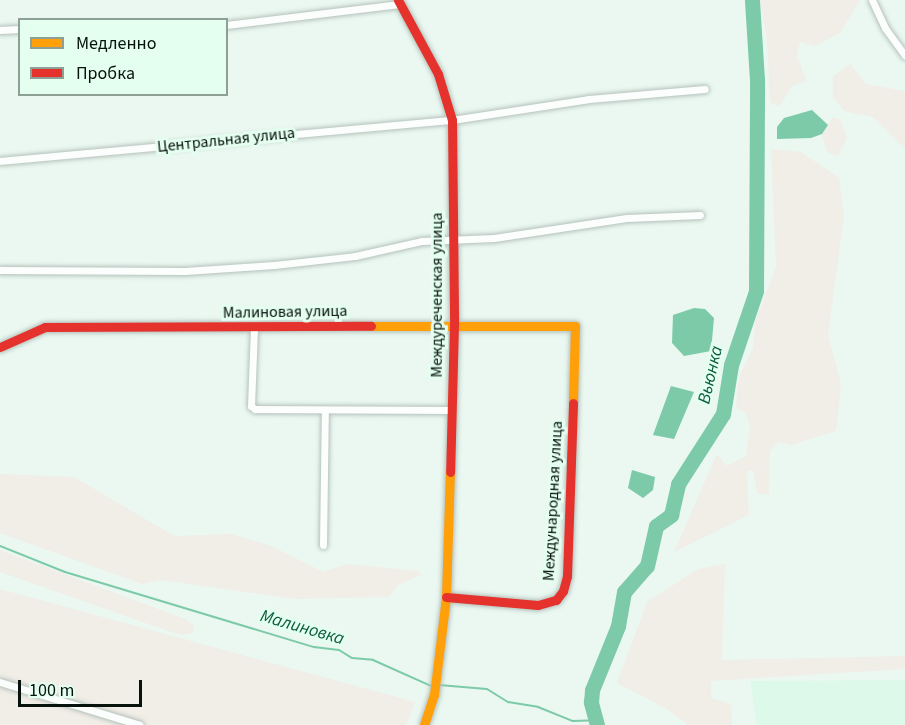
<!DOCTYPE html>
<html>
<head>
<meta charset="utf-8">
<style>
	body { margin:0 }
	#map { position:relative; width:905px; height:725px; overflow:hidden; background:#eaf8f1; font-family:"Source Sans 3",sans-serif }
	div>[style] { position:absolute }
	.built>* { inset:0; background:#dcf9ea }
	.green>* { inset:0; background:#f1ede7 }
	.water>* { inset:0; background:#7ccaa7 }
	.stream>* { height:2px; margin:-1px; padding:0 1px; transform-origin:1px; border-radius:1px; background:#7ccaa7 }
	.river>* { height:15px; margin:-7.5px; padding:0 7.5px; transform-origin:7.5px; border-radius:7.5px; background:#7ccaa7 }
	.roads { filter:drop-shadow(0 0 2px #b6c2bc) drop-shadow(0 0 2px #b6c2bc) }
	.street>* { height:7px; margin:-3.5px; padding:0 3.5px; transform-origin:3.5px; border-radius:3.5px; background:#fcfefd }
	.slow>* { height:9px; margin:-4.5px; padding:0 4.5px; transform-origin:4.5px; border-radius:4.5px; background:#ff9f0a }
	.jam>* { height:9px; margin:-4.5px; padding:0 4.5px; transform-origin:4.5px; border-radius:4.5px; background:#e5322d }
	span { translate:-50% -50%; white-space:nowrap; text-align:center; line-height:1.15; -webkit-text-stroke:6px #e4fef0; paint-order:stroke }
	.street-label { font-size:16px; color:#07120d }
	.water-label { font-size:18px; color:#0a5d3f; font-style:italic }
	.legend { position:absolute; left:18px; top:18px; width:210px; height:78px; box-sizing:border-box; background:#e4fef0; border:2px solid #8ca095; margin:0; padding:8px 10px; list-style:none; font-size:18px; color:#07120d }
	.legend li { display:flex; align-items:center; gap:12px; height:30px }
	.legend b { width:30px; border:2px solid #8ca095 }
	.scale { position:absolute; left:18px; top:680px; width:124px; height:27px; box-sizing:border-box; border:3px solid #07120d; border-top:0; padding-left:8px; font-size:18px; line-height:21px; white-space:nowrap; color:#07120d; -webkit-text-stroke:4px #e4fef0; paint-order:stroke }
</style>
</head>
<body>
<div id="map">
	<div class="built">
		<div style="clip-path:polygon(905px 680px,905px 725px,757px 725px,750px 681px)"></div>
	</div>
	<div class="green">
		<div style="clip-path:polygon(760px 0,860px 0,840px 33px,815px 46px,800px 42px,797px 55px,806px 81px,792px 86px,779px 107px,770px 102px,767px 40px)"></div>
		<div style="clip-path:polygon(851px 64px,865px 84px,905px 91px,905px 149px,873px 117px,844px 111px,833px 97px,833px 76px)"></div>
		<div style="clip-path:polygon(833px 117px,840px 119px,847px 138px,838px 156px,827px 152px,822px 134px)"></div>
		<div style="clip-path:polygon(771px 149px,801px 152px,839px 178px,844px 216px,828px 335px,841px 384px,836px 431px,791px 445px,779px 442px,770px 451px,769px 495px,757px 493px,753px 470px,747px 471px,749px 515px,674px 552px,717px 454px,727px 466px,746px 456px,750px 428px,746px 413px,736px 408px,739px 377px,753px 348px,755px 322px,776px 267px)"></div>
		<div style="clip-path:polygon(0 474px,74px 477px,174px 536px,231px 534px,271px 546px,323px 572px,348px 564px,419px 571px,421px 575px,398px 585px,389px 597px,295px 599px,160px 580px,142px 584px,0 533px)"></div>
		<div style="clip-path:polygon(0 550px,185px 619px,194px 626px,193px 633px,180px 635px,0 572px)"></div>
		<div style="clip-path:polygon(725px 564px,722px 660px,905px 656px,905px 669px,711px 681px,711px 698px,731px 704px,732px 725px,688px 725px,667px 709px,617px 683px,647px 602px,698px 569px)"></div>
		<div style="clip-path:polygon(0 589px,415px 702px,406px 725px,0 725px)"></div>
	</div>
	<div class="water">
		<div style="clip-path:polygon(812px 110px,828px 125px,822px 134px,811px 138px,777px 139px,777px 127px,784px 118px)"></div>
		<div style="clip-path:polygon(694px 308px,705px 309px,714px 318px,711px 351px,684px 356px,672px 343px,673px 315px)"></div>
		<div style="clip-path:polygon(671px 386px,694px 392px,674px 439px,653px 435px)"></div>
		<div style="clip-path:polygon(632px 470px,655px 477px,653px 490px,643px 498px,628px 488px)"></div>
	</div>
	<div class="stream">
		<div style="left:0;top:546px;width:70px;rotate:21.8deg"></div>
		<div style="left:65px;top:572px;width:260px;rotate:16.8deg"></div>
		<div style="left:314px;top:647px;width:25px;rotate:7deg"></div>
		<div style="left:339px;top:650px;width:15px;rotate:32deg"></div>
		<div style="left:352px;top:658px;width:21px;rotate:5deg"></div>
		<div style="left:373px;top:660px;width:64px;rotate:24.1deg"></div>
		<div style="left:439px;top:685px;width:48px;rotate:4.8deg"></div>
		<div style="left:487px;top:689px;width:25px;rotate:32deg"></div>
		<div style="left:508px;top:702px;width:30px;rotate:9deg"></div>
		<div style="left:538px;top:707px;width:37px;rotate:22deg"></div>
		<div style="left:572px;top:721px;width:24px;rotate:-2deg"></div>
	</div>
	<div class="river">
		<div style="left:597px;top:725px;width:24px;rotate:-105deg"></div>
		<div style="left:591px;top:702px;width:12px;rotate:-85deg"></div>
		<div style="left:592px;top:690px;width:69px;rotate:-67.9deg"></div>
		<div style="left:618px;top:626px;width:35px;rotate:-80deg"></div>
		<div style="left:624px;top:592px;width:35px;rotate:-49deg"></div>
		<div style="left:647px;top:566px;width:41px;rotate:-77.3deg"></div>
		<div style="left:656px;top:526px;width:19px;rotate:-36deg"></div>
		<div style="left:671px;top:515px;width:32px;rotate:-77deg"></div>
		<div style="left:678px;top:484px;width:83px;rotate:-57.3deg"></div>
		<div style="left:723px;top:414px;width:50px;rotate:-80.7deg"></div>
		<div style="left:731px;top:365px;width:78px;rotate:-71.3deg"></div>
		<div style="left:756px;top:291px;width:211px;rotate:-89.7deg"></div>
		<div style="left:757px;top:80px;width:80px;rotate:-93.6deg"></div>
	</div>
	<div class="roads">
		<div class="street">
			<div style="left:872px;top:0;width:31px;rotate:65deg"></div>
			<div style="left:885px;top:28px;width:34px;rotate:54deg"></div>
			<div style="left:226px;top:25px;width:175px;rotate:-6.9deg"></div>
			<div style="left:0;top:30px;width:20px;rotate:-3deg"></div>
			<div style="left:0;top:161px;width:454px;rotate:-5.2deg"></div>
			<div style="left:452px;top:120px;width:139px;rotate:-8.7deg"></div>
			<div style="left:589px;top:99px;width:116px;rotate:-4.9deg"></div>
			<div style="left:0;top:270px;width:185px;rotate:0.3deg"></div>
			<div style="left:185px;top:271px;width:89px;rotate:-3.9deg"></div>
			<div style="left:274px;top:265px;width:81px;rotate:-6.3deg"></div>
			<div style="left:355px;top:256px;width:69px;rotate:-12.6deg"></div>
			<div style="left:422px;top:241px;width:72px;rotate:-2.4deg"></div>
			<div style="left:494px;top:238px;width:134px;rotate:-8.6deg"></div>
			<div style="left:627px;top:218px;width:73px;rotate:-2.4deg"></div>
			<div style="left:254px;top:328px;width:78px;rotate:92.2deg"></div>
			<div style="left:251px;top:406px;width:5px;rotate:37deg"></div>
			<div style="left:255px;top:409px;width:196px;rotate:0.3deg"></div>
			<div style="left:323px;top:545px;width:135px;rotate:-89.2deg"></div>
			<div style="left:0;top:682px;width:146px;rotate:17.1deg"></div>
		</div>
		<div class="slow">
			<div style="left:371px;top:326px;width:204px"></div>
			<div style="left:575px;top:326px;width:77px;rotate:91.5deg"></div>
			<div style="left:424px;top:725px;width:32px;rotate:-72deg"></div>
			<div style="left:434px;top:695px;width:99px;rotate:-83deg"></div>
			<div style="left:446px;top:597px;width:125px;rotate:-88.2deg"></div>
		</div>
		<div class="jam">
			<div style="left:398px;top:0;width:84px;rotate:61.6deg"></div>
			<div style="left:438px;top:74px;width:48px;rotate:73.1deg"></div>
			<div style="left:452px;top:120px;width:204px;rotate:89.4deg"></div>
			<div style="left:454px;top:324px;width:148px;rotate:91.5deg"></div>
			<div style="left:0;top:347px;width:49px;rotate:-24deg"></div>
			<div style="left:45px;top:327px;width:326px;rotate:-0.2deg"></div>
			<div style="left:446px;top:597px;width:92px;rotate:5deg"></div>
			<div style="left:538px;top:605px;width:19px;rotate:-16deg"></div>
			<div style="left:556px;top:600px;width:11px;rotate:-52deg"></div>
			<div style="left:563px;top:591px;width:16px;rotate:-75deg"></div>
			<div style="left:567px;top:576px;width:173px;rotate:-88deg"></div>
		</div>
	</div>
	<div class="street-label">
		<span style="left:226px;top:140px;rotate:-6deg">Центральная улица</span>
		<span style="left:437px;top:295px;rotate:-90deg">Междуреченская улица</span>
		<span style="left:285px;top:312px;rotate:-1deg">Малиновая улица</span>
		<span style="left:553px;top:501px;rotate:-87deg">Международная улица</span>
	</div>
	<div class="water-label">
		<span style="left:711px;top:375px;rotate:-77deg">Вьюнка</span>
		<span style="left:302px;top:628px;rotate:16deg">Малиновка</span>
	</div>
	<ul class="legend">
	<li><b style="height:8px;background:#ff9f0a"></b>Медленно</li>
	<li><b style="height:8px;background:#e5322d"></b>Пробка</li>
	</ul>
	<div class="scale">100 m</div>
</div>
</body>
</html>
